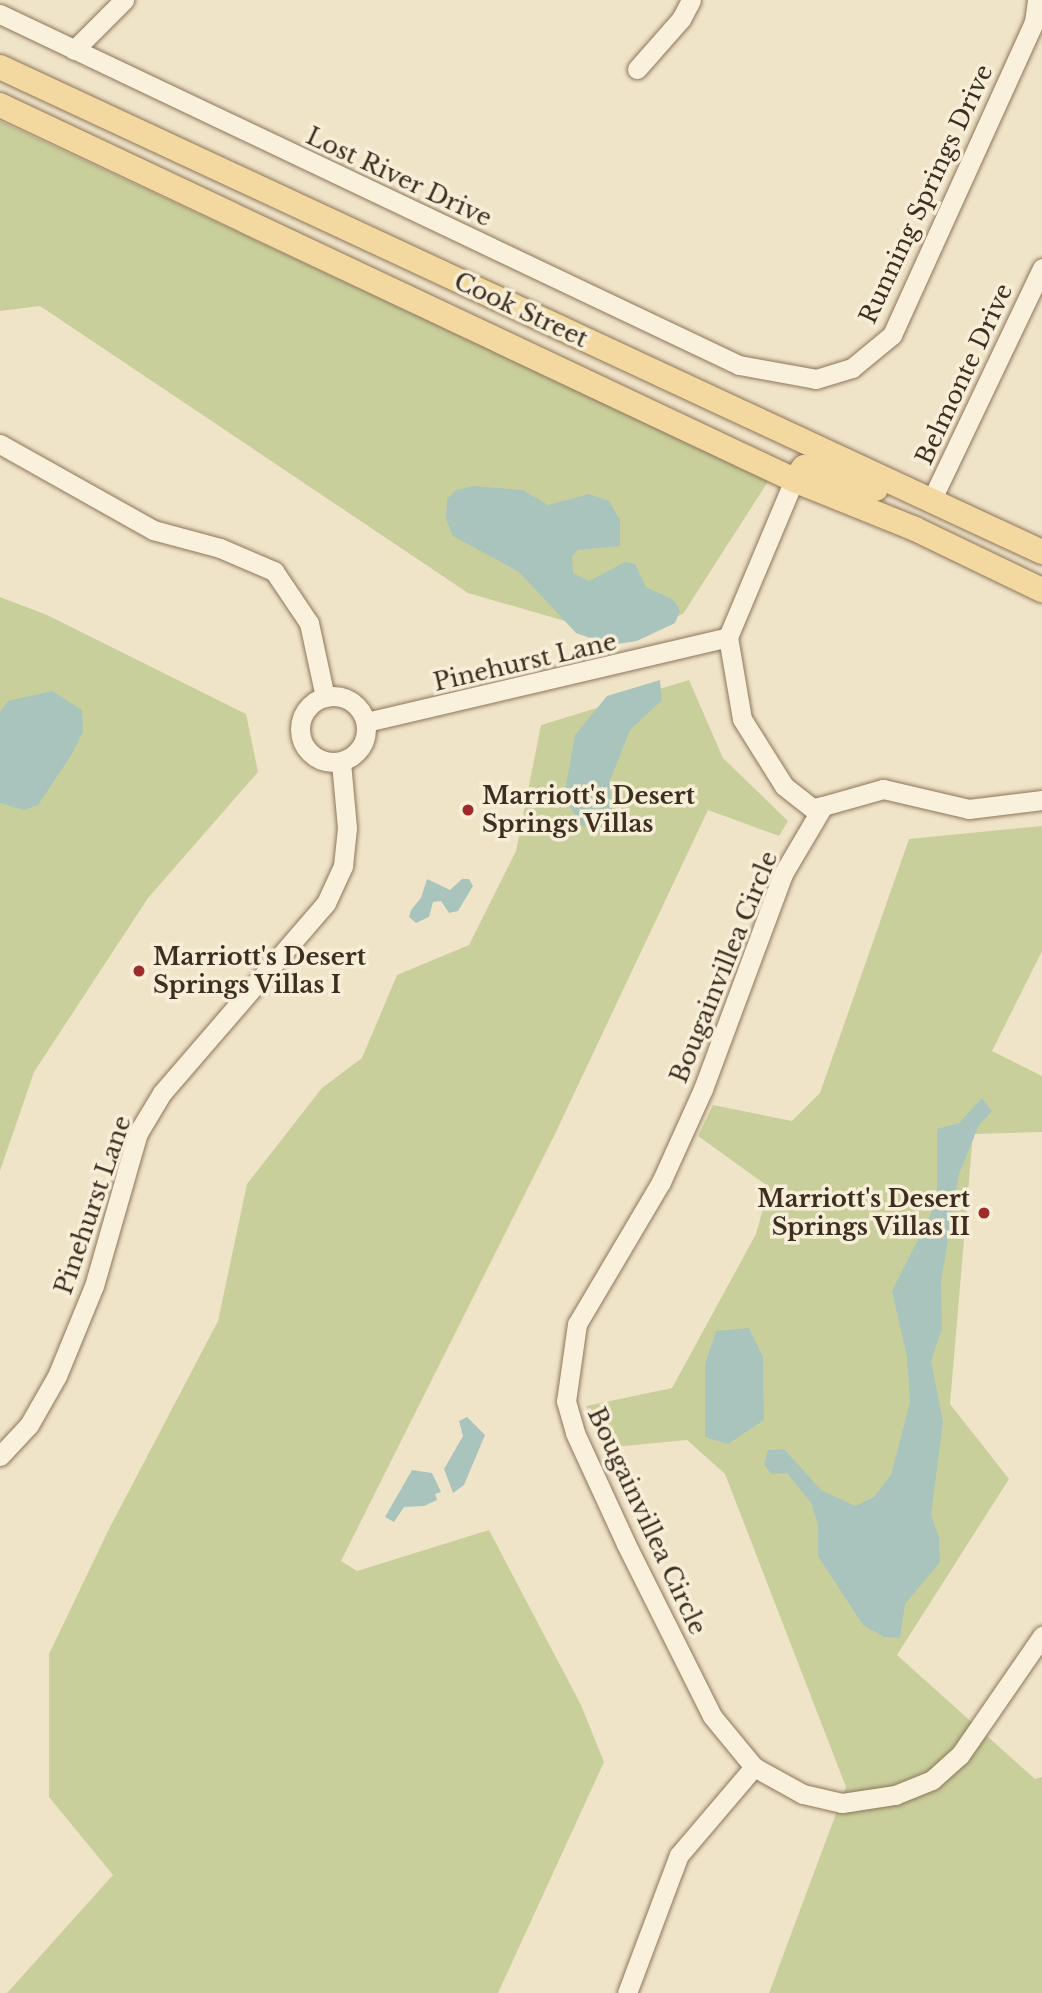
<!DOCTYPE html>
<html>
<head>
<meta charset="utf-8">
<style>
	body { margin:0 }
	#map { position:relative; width:1042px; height:1993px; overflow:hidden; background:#f0e4c8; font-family:"Libre Baskerville",serif }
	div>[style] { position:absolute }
	.green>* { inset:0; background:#c9cf9b }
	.water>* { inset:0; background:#a9c4bc }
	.roads { filter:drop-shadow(0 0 2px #8d765c) drop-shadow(0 0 2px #8d765c) }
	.minor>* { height:19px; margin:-9.5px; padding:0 9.5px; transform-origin:9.5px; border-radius:9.5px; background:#faf1dc }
	.minor>.ring { margin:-9.5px; padding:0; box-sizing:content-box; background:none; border:19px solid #faf1dc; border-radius:50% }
	.major>* { height:24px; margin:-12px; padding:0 12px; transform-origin:12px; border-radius:12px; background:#f3d9a0 }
	.dots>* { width:19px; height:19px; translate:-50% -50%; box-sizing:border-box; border:4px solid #f7eed8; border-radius:50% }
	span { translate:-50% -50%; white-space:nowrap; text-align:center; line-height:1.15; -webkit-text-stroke:7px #f7eed8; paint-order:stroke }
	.street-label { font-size:24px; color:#3d2e20 }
	.poi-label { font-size:24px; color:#3d2e20; font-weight:700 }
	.left { translate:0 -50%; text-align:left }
	.right { translate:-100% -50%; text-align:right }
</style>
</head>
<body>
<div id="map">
	<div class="green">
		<div style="clip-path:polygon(0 121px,769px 480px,683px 614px,620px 637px,468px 593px,40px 306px,0 311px)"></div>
		<div style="clip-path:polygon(0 597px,47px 615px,246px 714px,258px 772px,148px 898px,34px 1072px,0 1171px)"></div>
		<div style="clip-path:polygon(689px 680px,723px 758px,788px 821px,779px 836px,708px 810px,555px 1134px,341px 1561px,357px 1571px,489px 1530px,581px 1705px,604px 1762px,498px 1993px,7px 1993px,113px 1875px,49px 1797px,49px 1654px,109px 1529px,218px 1321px,247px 1184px,322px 1088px,362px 1058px,397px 975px,469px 945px,516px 851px,541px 725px)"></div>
		<div style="clip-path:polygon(1042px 826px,1042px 951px,992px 1051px,1042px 1076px,1042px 1132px,973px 1134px,950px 1404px,1009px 1479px,897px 1655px,1035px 1779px,1042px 1777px,1042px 1993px,769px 1993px,846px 1787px,725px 1474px,687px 1440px,603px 1448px,586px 1406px,672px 1388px,756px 1234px,769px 1187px,698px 1136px,713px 1105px,792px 1121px,820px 1093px,909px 839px)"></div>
	</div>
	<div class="water">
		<div style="clip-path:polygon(473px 486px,523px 490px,548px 505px,589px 494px,609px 501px,620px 520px,620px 546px,578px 550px,572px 556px,573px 573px,589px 581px,625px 562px,635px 564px,646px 587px,674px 600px,680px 611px,675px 623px,637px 641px,610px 645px,576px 633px,519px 572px,453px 536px,446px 519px,447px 499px,456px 490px)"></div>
		<div style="clip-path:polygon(660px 680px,662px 700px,630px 730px,609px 783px,612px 807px,603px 828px,582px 826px,564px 797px,575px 735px,607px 696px)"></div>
		<div style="clip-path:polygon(52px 691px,82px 710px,83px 732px,72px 754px,38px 805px,24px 810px,0 803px,0 712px,8px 701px)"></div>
		<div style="clip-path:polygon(427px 879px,450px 890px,462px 879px,469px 879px,473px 886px,458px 911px,449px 913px,441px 901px,433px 902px,429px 917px,416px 923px,409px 917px,411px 910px,421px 898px)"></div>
		<div style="clip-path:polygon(982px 1098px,992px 1111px,979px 1125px,959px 1174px,941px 1282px,942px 1329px,931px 1361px,943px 1422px,931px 1515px,939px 1537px,940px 1562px,905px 1604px,900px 1638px,884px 1637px,863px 1625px,818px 1556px,818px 1525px,811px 1503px,787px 1473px,771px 1474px,764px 1464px,768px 1450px,784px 1449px,821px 1490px,855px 1506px,874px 1497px,891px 1475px,910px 1402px,907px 1357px,892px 1291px,930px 1216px,937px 1190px,937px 1129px,959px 1123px)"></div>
		<div style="clip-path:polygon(749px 1328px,763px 1357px,764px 1420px,728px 1444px,705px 1437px,705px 1364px,716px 1331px)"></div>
		<div style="clip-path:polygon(467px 1417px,485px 1435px,464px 1485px,453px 1493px,444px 1469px,463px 1436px,459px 1421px)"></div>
		<div style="clip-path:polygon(412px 1470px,432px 1473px,441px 1492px,435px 1494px,437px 1500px,424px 1506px,404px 1507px,394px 1522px,385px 1517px)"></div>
	</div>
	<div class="roads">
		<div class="minor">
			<div style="left:0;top:14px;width:818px;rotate:25.41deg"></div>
			<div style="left:739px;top:365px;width:78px;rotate:10.3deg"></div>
			<div style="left:816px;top:379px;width:38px;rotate:-17deg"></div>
			<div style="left:852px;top:368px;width:52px;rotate:-39.5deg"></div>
			<div style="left:892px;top:335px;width:344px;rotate:-65.6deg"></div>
			<div style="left:1034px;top:22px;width:22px;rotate:-82deg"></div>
			<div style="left:74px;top:50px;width:71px;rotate:-45deg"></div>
			<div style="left:637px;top:69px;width:67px;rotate:-48.7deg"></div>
			<div style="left:681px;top:19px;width:21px;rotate:-62deg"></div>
			<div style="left:0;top:444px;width:176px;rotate:29.3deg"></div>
			<div style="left:153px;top:530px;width:69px;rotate:15deg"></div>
			<div style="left:220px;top:548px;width:59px;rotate:23.1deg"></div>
			<div style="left:274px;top:571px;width:63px;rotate:56.1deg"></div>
			<div style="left:309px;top:623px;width:76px;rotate:77.8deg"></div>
			<div style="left:931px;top:501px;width:258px;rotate:-64.5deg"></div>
			<div style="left:728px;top:637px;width:83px;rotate:80.3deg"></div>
			<div style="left:742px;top:719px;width:79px;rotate:57.9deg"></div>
			<div style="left:784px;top:786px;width:36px;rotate:38deg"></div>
			<div style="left:812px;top:808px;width:11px;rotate:-10deg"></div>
			<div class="ring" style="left:300px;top:696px;width:47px;height:47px"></div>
			<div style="left:366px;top:722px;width:372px;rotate:-13.2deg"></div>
			<div style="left:728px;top:637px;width:170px;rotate:-67.2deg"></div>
			<div style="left:1042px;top:800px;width:74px;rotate:173deg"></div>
			<div style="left:969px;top:809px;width:88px;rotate:-166.9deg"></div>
			<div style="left:883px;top:789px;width:62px;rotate:164.2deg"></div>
			<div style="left:823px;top:806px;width:79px;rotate:120.5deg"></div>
			<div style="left:783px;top:874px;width:229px;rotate:110.4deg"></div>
			<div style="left:703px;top:1089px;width:102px;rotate:114.3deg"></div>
			<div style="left:661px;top:1182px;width:165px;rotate:120.6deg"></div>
			<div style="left:577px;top:1324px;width:78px;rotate:98.1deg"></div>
			<div style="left:566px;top:1401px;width:33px;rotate:74deg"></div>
			<div style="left:575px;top:1433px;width:122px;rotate:65.3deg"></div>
			<div style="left:626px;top:1544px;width:192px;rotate:63.4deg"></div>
			<div style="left:712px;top:1716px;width:66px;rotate:50.5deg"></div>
			<div style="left:754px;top:1767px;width:56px;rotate:28.9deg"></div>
			<div style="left:803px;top:1794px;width:40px;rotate:13deg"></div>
			<div style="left:842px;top:1803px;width:54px;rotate:-8.6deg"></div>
			<div style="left:895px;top:1795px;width:40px;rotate:-22deg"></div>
			<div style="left:932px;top:1780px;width:38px;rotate:-42deg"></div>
			<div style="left:960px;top:1755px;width:145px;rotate:-55.4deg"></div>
			<div style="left:0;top:1456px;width:42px;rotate:-46.9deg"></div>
			<div style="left:29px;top:1425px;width:56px;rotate:-60.3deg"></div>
			<div style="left:57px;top:1376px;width:97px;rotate:-67.7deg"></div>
			<div style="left:94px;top:1286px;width:159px;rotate:-74deg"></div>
			<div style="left:138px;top:1133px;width:47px;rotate:-59deg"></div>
			<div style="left:162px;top:1093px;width:251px;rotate:-49.2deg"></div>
			<div style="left:326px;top:903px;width:41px;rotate:-65.3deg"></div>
			<div style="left:343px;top:866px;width:38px;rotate:-84deg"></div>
			<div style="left:347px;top:828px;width:66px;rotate:-95.2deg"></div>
			<div style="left:627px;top:1993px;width:147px;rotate:-69.4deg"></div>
			<div style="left:679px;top:1855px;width:116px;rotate:-49.6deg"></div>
		</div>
		<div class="major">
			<div style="left:0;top:67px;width:1149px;rotate:24.96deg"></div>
			<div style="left:0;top:105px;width:878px;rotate:25.28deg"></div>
			<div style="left:794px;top:480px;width:131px;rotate:22deg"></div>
			<div style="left:915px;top:529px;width:141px;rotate:25.7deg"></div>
			<div style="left:794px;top:480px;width:16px;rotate:-52deg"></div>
			<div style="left:804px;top:467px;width:75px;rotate:17deg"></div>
		</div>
	</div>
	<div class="dots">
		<div style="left:468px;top:810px;background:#9e2a2b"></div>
		<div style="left:139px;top:971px;background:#9e2a2b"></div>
		<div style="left:984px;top:1213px;background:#9e2a2b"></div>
	</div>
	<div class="street-label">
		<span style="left:399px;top:177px;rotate:25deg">Lost River Drive</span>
		<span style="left:926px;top:194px;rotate:-65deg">Running Springs Drive</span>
		<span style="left:521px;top:310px;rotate:25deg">Cook Street</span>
		<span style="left:964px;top:374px;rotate:-65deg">Belmonte Drive</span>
		<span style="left:525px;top:662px;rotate:-13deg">Pinehurst Lane</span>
		<span style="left:724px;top:967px;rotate:-68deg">Bougainvillea Circle</span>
		<span style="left:93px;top:1205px;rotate:-71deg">Pinehurst Lane</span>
		<span style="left:647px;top:1521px;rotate:65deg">Bougainvillea Circle</span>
	</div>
	<div class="poi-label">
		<span class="left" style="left:482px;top:810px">Marriott's Desert<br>Springs Villas</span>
		<span class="left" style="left:153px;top:971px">Marriott's Desert<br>Springs Villas I</span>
		<span class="right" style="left:970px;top:1213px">Marriott's Desert<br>Springs Villas II</span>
	</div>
</div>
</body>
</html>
